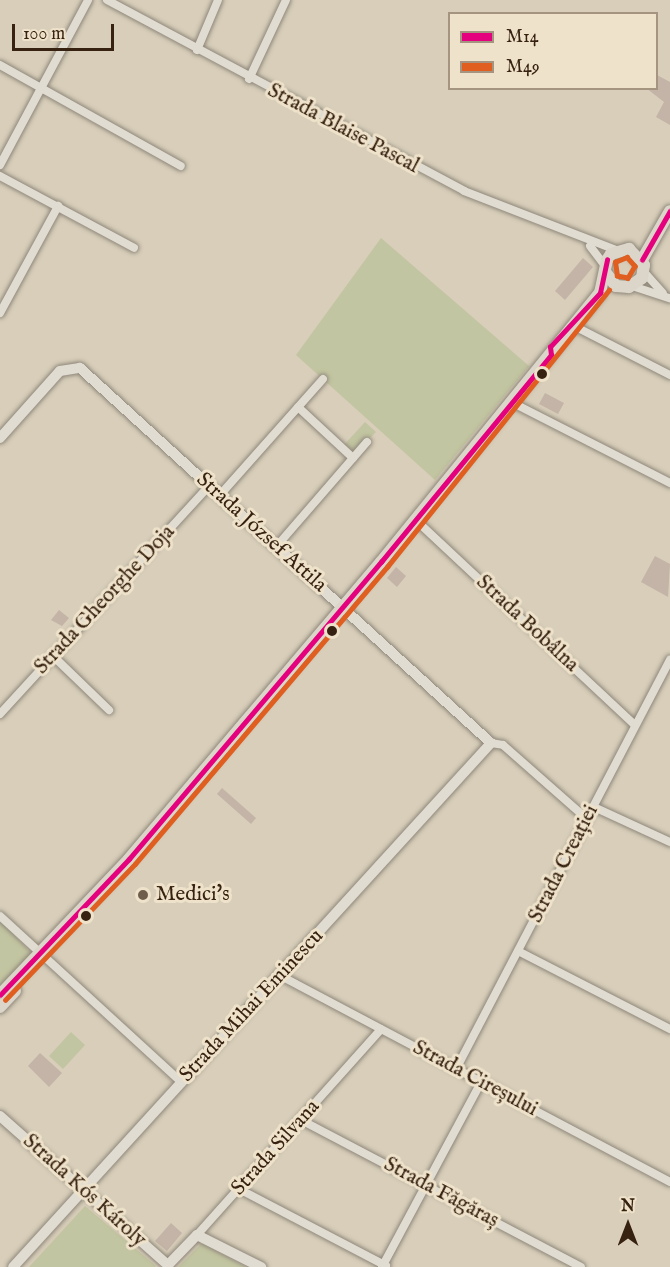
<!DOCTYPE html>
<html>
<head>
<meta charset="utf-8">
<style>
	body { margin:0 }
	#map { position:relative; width:670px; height:1267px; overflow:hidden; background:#d8ceba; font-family:"IM FELL English",serif }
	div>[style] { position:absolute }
	.green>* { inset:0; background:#c2c5a1 }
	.building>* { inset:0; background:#c4b4a7 }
	.roads { filter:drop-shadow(0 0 2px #8f877a) drop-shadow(0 0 2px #8f877a) }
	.street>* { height:8px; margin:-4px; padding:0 4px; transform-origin:4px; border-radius:4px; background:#e0dcd2 }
	.secondary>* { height:10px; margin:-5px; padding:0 5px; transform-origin:5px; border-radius:5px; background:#e0dcd2 }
	.primary>* { height:12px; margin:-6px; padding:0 6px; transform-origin:6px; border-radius:6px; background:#dbd6c9 }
	.bus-1>* { height:4.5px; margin:-2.25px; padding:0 2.25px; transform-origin:2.25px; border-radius:2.25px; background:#e5007d }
	.bus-2>* { height:4.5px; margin:-2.25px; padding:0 2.25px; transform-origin:2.25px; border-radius:2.25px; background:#df5e20 }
	.dots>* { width:16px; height:16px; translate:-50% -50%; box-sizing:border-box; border:3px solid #eee2ca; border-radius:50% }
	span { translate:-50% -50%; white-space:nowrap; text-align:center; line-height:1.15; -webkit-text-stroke:6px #eee2ca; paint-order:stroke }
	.street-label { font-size:21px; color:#372110 }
	.poi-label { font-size:21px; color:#372110 }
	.left { translate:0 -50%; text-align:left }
	.legend { position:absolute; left:448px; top:12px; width:210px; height:78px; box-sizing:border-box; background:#eee2ca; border:2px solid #a59580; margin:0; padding:8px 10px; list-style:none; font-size:18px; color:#372110 }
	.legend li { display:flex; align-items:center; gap:12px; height:30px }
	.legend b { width:30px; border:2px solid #a59580 }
	.north { position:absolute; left:598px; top:1195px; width:60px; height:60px; -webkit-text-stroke:4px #eee2ca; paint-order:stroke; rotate:0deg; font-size:16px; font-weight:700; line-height:24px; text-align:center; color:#372110 }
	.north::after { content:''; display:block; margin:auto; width:21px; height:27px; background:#372110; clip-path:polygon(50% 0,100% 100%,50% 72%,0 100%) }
	.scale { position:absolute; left:12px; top:24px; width:102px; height:27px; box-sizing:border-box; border:3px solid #372110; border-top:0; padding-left:8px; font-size:18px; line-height:21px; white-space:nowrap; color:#372110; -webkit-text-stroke:4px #eee2ca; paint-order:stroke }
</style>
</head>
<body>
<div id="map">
	<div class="green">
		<div style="clip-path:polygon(381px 238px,529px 366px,435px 480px,296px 355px)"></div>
		<div style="clip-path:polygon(365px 422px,376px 432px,354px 454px,344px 445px)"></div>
		<div style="clip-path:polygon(0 920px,32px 954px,0 992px)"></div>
		<div style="clip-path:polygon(71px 1032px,85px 1045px,63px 1069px,49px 1056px)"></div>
		<div style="clip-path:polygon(85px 1206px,156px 1266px,155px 1267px,29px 1267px)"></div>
		<div style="clip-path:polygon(201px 1244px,203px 1244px,246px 1267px,178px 1267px)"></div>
	</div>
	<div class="building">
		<div style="clip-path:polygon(657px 75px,670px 82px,670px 125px,656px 117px,664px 102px,646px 88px,657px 88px)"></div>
		<div style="clip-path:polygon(583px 258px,593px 267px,565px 300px,555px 291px)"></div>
		<div style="clip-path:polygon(545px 393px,564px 403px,558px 414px,539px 404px)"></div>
		<div style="clip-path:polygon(655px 556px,670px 564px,668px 597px,641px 582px)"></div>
		<div style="clip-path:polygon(396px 567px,406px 576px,397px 587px,387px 578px)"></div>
		<div style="clip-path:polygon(59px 610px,69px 618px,62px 626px,51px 620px)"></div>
		<div style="clip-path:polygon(222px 788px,256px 818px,251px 824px,217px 794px)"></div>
		<div style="clip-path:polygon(40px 1053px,62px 1073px,49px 1087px,28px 1066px)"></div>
		<div style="clip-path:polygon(171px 1223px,182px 1233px,167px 1251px,155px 1241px)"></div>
	</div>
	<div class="roads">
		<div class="street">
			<div style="left:107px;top:0;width:405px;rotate:28.1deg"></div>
			<div style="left:464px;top:191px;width:163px;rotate:21.2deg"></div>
			<div style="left:197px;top:50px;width:54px;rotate:-67.2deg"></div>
			<div style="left:0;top:65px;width:207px;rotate:29.2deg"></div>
			<div style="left:249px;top:79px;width:87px;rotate:-64.9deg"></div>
			<div style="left:0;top:165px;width:187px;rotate:-61.9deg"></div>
			<div style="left:0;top:176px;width:152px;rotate:28.2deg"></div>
			<div style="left:590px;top:246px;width:25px;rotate:53deg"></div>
			<div style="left:644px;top:272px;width:28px;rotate:48deg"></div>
			<div style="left:632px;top:286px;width:40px;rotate:18deg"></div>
			<div style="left:0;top:313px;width:122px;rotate:-61.5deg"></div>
			<div style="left:580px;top:329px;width:101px;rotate:27.1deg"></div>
			<div style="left:517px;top:405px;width:172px;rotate:27deg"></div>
			<div style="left:298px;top:407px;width:75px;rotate:42.8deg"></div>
			<div style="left:220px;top:495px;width:155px;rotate:-48.4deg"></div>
			<div style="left:420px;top:524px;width:294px;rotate:43.1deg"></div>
			<div style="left:276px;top:547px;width:139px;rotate:-49.1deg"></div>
			<div style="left:53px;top:656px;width:78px;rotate:44deg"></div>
			<div style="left:0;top:714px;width:309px;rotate:-47.5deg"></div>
			<div style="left:491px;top:743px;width:12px;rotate:9deg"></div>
			<div style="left:503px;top:745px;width:112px;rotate:41.4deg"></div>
			<div style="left:594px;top:807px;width:84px;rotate:24.7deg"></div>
			<div style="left:0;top:916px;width:247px;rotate:42.5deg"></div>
			<div style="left:518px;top:951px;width:171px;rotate:27.2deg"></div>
			<div style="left:281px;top:976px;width:440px;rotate:27.9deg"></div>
			<div style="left:456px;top:1069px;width:462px;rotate:-62.4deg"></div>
			<div style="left:301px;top:1120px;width:316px;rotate:27.7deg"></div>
			<div style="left:239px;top:1189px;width:166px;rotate:27.6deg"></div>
			<div style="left:197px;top:1235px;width:276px;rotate:-48.2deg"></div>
			<div style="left:382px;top:1267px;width:210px;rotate:-61.8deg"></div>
		</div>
		<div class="secondary">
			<div style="left:0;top:438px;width:90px;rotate:-48.2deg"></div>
			<div style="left:60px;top:371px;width:20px;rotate:-9deg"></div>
			<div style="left:80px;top:368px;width:556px;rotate:42.38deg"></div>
			<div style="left:491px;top:743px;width:709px;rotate:132.37deg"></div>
			<div style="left:0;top:1116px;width:225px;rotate:41.6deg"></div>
			<div style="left:168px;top:1265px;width:42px;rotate:-46deg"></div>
			<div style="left:197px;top:1235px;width:72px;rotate:26.6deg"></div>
		</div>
		<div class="primary">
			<div style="left:642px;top:260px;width:56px;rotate:-60.3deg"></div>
			<div style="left:0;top:995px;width:187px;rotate:-46.5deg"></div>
			<div style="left:129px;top:859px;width:390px;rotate:-49.7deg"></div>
			<div style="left:381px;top:562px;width:347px;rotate:-50.9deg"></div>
			<div style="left:600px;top:293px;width:34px;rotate:-78deg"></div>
			<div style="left:607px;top:260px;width:7px;rotate:-56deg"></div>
			<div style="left:611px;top:254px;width:19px;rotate:-16deg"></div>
			<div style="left:629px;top:249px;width:22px;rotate:47deg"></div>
			<div style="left:644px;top:265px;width:13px;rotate:99deg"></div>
			<div style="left:642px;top:278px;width:16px;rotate:145deg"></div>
			<div style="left:629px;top:287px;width:13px;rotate:-176deg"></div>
			<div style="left:616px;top:286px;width:18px;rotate:-128deg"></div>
			<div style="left:0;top:1007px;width:22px;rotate:-47deg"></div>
		</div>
	</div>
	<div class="bus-1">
		<div style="left:642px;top:260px;width:56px;rotate:-60.3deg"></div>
		<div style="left:0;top:995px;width:187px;rotate:-46.5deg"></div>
		<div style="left:129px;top:859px;width:390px;rotate:-49.7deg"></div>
		<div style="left:381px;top:562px;width:268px;rotate:-50.6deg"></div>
		<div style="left:551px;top:355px;width:8px;rotate:-97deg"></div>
		<div style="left:550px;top:347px;width:74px;rotate:-47.2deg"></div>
		<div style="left:600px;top:293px;width:34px;rotate:-78deg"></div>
	</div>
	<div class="bus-2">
		<div style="left:627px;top:257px;width:12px;rotate:48deg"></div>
		<div style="left:635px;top:266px;width:14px;rotate:120deg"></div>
		<div style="left:628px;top:278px;width:11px;rotate:-170deg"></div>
		<div style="left:617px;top:276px;width:14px;rotate:-98deg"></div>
		<div style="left:615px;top:262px;width:13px;rotate:-23deg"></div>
		<div style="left:5px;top:1000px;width:188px;rotate:-46.3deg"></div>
		<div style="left:135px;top:864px;width:390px;rotate:-49.7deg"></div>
		<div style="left:387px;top:567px;width:355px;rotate:-51.3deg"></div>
	</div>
	<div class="dots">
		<div style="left:542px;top:374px;background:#372110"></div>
		<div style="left:332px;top:631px;background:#372110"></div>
		<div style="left:143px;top:895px;background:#6f5e4c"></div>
		<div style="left:86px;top:916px;background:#372110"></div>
	</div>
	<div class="street-label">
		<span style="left:343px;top:129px;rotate:28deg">Strada Blaise Pascal</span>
		<span style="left:261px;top:533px;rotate:42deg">Strada József Attila</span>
		<span style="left:105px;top:600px;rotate:-47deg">Strada Gheorghe Doja</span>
		<span style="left:527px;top:624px;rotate:43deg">Strada Bobâlna</span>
		<span style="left:564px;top:864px;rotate:-63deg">Strada Creației</span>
		<span style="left:252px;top:1006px;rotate:-47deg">Strada Mihai Eminescu</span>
		<span style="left:475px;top:1079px;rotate:28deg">Strada Cireșului</span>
		<span style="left:276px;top:1148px;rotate:-48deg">Strada Silvana</span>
		<span style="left:84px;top:1191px;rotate:42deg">Strada Kós Károly</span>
		<span style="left:441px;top:1193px;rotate:28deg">Strada Făgăraș</span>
	</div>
	<div class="poi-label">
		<span class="left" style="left:156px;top:895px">Medici's</span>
	</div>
	<ul class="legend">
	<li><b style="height:8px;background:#e5007d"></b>M14</li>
	<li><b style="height:8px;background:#df5e20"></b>M49</li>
	</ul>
	<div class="north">N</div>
	<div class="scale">100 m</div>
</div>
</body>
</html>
